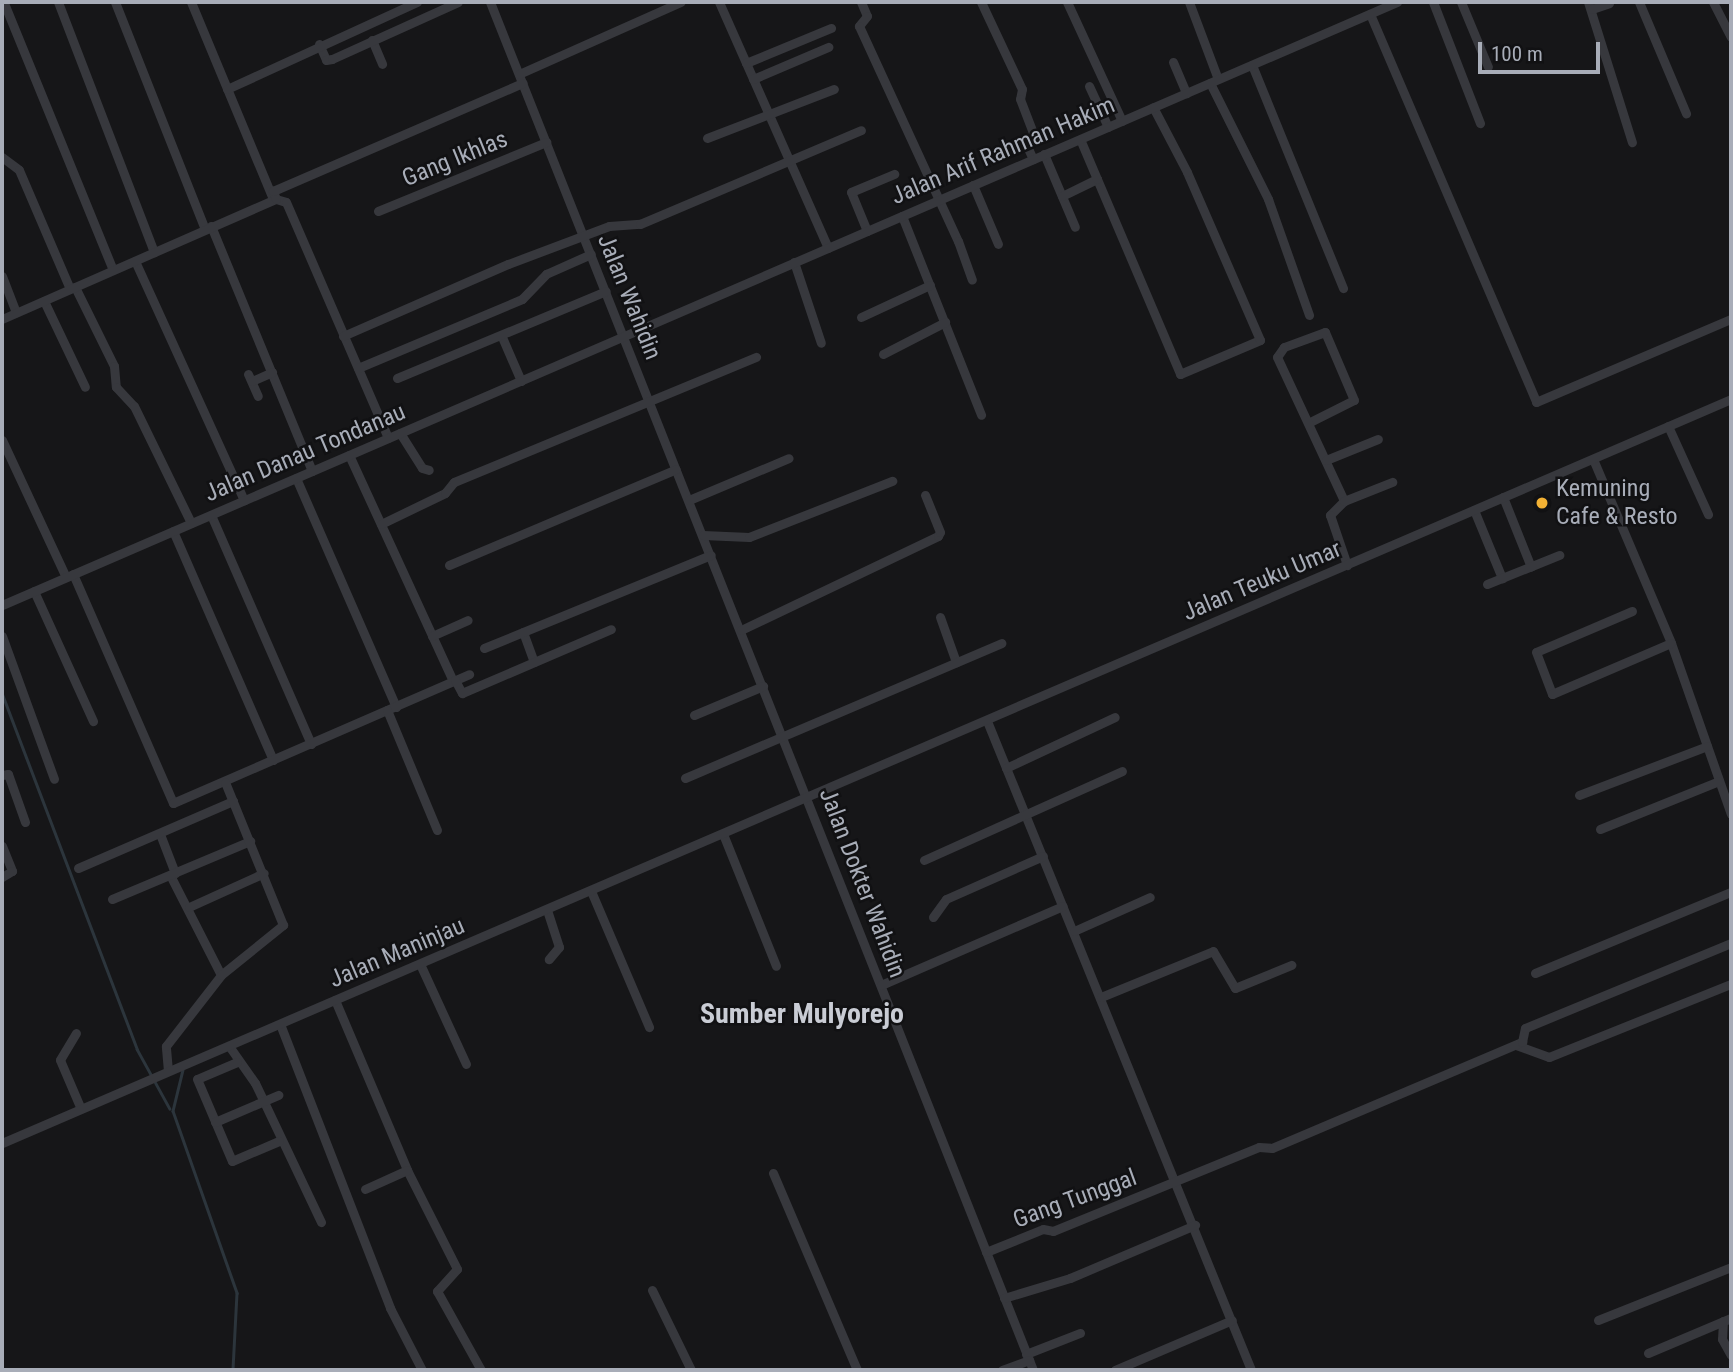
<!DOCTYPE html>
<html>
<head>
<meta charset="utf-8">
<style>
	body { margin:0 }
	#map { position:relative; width:1733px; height:1372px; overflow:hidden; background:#161618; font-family:"Roboto Condensed",sans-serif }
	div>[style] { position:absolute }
	.stream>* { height:2.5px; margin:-1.25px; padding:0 1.25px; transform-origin:1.25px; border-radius:1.25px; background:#2c353c }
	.minor>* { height:9px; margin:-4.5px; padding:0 4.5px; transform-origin:4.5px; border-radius:4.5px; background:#37383d }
	.dots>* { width:19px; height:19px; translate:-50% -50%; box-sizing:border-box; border:4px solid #111113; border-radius:50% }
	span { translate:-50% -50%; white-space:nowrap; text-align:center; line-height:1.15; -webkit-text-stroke:5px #111113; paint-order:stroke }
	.street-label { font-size:24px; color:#a8adb8 }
	.poi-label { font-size:24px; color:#a8adb8 }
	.left { translate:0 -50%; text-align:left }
	.quarter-label { font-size:28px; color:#c9ccd4; font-weight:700 }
	.frame { position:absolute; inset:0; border:4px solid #a8adb8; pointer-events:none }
	.scale { position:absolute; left:1478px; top:42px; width:122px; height:32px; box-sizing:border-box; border:4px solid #a8adb8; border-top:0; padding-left:9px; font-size:21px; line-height:24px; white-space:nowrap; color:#a8adb8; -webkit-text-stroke:5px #111113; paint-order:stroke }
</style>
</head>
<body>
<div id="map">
	<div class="stream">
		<div style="left:2px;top:693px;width:381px;rotate:69.2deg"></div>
		<div style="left:137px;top:1049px;width:68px;rotate:61.2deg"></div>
		<div style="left:183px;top:1070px;width:42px;rotate:103.7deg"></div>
		<div style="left:173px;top:1111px;width:193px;rotate:70.6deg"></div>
		<div style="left:237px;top:1293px;width:77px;rotate:93deg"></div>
	</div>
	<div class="minor">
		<div style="left:58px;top:2px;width:268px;rotate:69deg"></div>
		<div style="left:115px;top:2px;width:244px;rotate:68.4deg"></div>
		<div style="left:191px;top:2px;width:211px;rotate:67.4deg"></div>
		<div style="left:490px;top:2px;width:1472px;rotate:68.35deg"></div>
		<div style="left:719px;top:2px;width:269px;rotate:66.1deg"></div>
		<div style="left:861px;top:2px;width:15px;rotate:67deg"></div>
		<div style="left:867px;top:16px;width:13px;rotate:129deg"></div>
		<div style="left:859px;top:26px;width:237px;rotate:65.3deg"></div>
		<div style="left:958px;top:241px;width:41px;rotate:70.3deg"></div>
		<div style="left:981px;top:2px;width:96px;rotate:64.8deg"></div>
		<div style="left:1022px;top:89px;width:10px;rotate:101deg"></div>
		<div style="left:1020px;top:99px;width:39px;rotate:69deg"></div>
		<div style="left:1034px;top:135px;width:11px;rotate:142deg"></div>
		<div style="left:1025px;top:142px;width:19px;rotate:65deg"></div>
		<div style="left:1067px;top:2px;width:131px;rotate:65.2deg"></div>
		<div style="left:1189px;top:2px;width:82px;rotate:69.4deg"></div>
		<div style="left:1433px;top:2px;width:130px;rotate:68.8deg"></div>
		<div style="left:1461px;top:2px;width:70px;rotate:67.4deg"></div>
		<div style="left:1588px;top:2px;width:147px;rotate:72.6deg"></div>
		<div style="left:1639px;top:2px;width:121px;rotate:67.1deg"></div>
		<div style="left:1713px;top:2px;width:39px;rotate:63deg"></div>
		<div style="left:4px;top:3px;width:288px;rotate:67.8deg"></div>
		<div style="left:1592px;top:9px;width:18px;rotate:-19deg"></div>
		<div style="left:1370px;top:14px;width:422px;rotate:66.8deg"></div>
		<div style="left:1536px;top:402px;width:212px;rotate:-23.1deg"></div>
		<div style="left:372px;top:40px;width:26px;rotate:67deg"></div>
		<div style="left:319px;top:44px;width:17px;rotate:66deg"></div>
		<div style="left:326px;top:60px;width:6px;rotate:-9deg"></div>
		<div style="left:332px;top:59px;width:138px;rotate:-24.3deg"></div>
		<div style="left:1173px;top:62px;width:34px;rotate:67deg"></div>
		<div style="left:746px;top:63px;width:92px;rotate:-22.4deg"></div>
		<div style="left:1252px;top:65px;width:241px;rotate:67.8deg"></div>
		<div style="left:519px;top:74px;width:177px;rotate:-24deg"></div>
		<div style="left:753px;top:79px;width:82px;rotate:-23.1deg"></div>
		<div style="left:1210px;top:83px;width:130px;rotate:63.4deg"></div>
		<div style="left:1268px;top:199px;width:123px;rotate:70.5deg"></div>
		<div style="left:1089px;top:86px;width:45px;rotate:65.1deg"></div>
		<div style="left:227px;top:89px;width:209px;rotate:-24.6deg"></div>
		<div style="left:707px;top:138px;width:136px;rotate:-21.1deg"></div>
		<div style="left:1044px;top:154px;width:79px;rotate:67deg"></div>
		<div style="left:2px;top:157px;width:21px;rotate:37deg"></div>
		<div style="left:19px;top:170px;width:129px;rotate:66.8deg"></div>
		<div style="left:1097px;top:179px;width:212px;rotate:66.9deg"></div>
		<div style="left:1180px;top:374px;width:87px;rotate:-23deg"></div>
		<div style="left:1260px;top:340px;width:183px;rotate:-113.5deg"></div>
		<div style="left:1187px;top:172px;width:73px;rotate:-117.6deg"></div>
		<div style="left:973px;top:185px;width:64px;rotate:67deg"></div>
		<div style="left:1062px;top:196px;width:39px;rotate:-26deg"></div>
		<div style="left:1097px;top:179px;width:43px;rotate:-113deg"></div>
		<div style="left:276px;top:199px;width:10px;rotate:17deg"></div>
		<div style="left:286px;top:202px;width:257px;rotate:66.6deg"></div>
		<div style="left:378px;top:211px;width:182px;rotate:-22.3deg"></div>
		<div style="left:902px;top:216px;width:214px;rotate:68.3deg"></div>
		<div style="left:211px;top:226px;width:265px;rotate:67.6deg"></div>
		<div style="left:867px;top:231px;width:42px;rotate:-112.3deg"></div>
		<div style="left:851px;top:192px;width:47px;rotate:-22.7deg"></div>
		<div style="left:135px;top:261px;width:263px;rotate:65.5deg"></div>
		<div style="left:794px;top:262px;width:85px;rotate:71.6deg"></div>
		<div style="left:2px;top:276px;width:39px;rotate:69deg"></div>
		<div style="left:75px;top:287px;width:88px;rotate:63.7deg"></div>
		<div style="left:114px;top:366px;width:21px;rotate:85deg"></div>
		<div style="left:116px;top:387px;width:26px;rotate:47deg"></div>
		<div style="left:134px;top:406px;width:130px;rotate:64deg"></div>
		<div style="left:44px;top:301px;width:95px;rotate:64.5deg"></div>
		<div style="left:861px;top:317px;width:76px;rotate:-24.9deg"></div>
		<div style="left:2px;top:319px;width:299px;rotate:-23.7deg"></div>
		<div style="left:276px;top:199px;width:9px;rotate:-111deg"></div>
		<div style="left:273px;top:191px;width:272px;rotate:-23.4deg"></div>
		<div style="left:343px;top:336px;width:180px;rotate:-23.6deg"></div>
		<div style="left:508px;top:264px;width:108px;rotate:-20.6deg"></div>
		<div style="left:609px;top:226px;width:31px;rotate:-4deg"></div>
		<div style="left:640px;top:224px;width:240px;rotate:-23deg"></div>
		<div style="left:502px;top:337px;width:48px;rotate:66.6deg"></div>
		<div style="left:883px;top:354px;width:70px;rotate:-27.3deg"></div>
		<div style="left:358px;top:368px;width:178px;rotate:-22.8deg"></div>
		<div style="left:522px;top:299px;width:35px;rotate:-46deg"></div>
		<div style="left:546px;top:274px;width:49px;rotate:-24deg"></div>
		<div style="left:248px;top:374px;width:24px;rotate:66deg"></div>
		<div style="left:397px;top:378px;width:226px;rotate:-22.6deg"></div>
		<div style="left:252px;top:381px;width:22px;rotate:-24deg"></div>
		<div style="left:1310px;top:422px;width:49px;rotate:-26.6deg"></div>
		<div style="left:1354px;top:400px;width:74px;rotate:-113.1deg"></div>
		<div style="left:1325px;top:332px;width:44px;rotate:159.9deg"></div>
		<div style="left:1284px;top:347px;width:12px;rotate:125deg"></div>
		<div style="left:1277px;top:357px;width:159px;rotate:65deg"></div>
		<div style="left:1344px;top:501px;width:20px;rotate:135deg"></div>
		<div style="left:1330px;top:515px;width:53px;rotate:71.2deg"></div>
		<div style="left:1668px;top:426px;width:97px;rotate:65.6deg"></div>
		<div style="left:400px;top:433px;width:41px;rotate:57.8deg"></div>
		<div style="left:422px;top:468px;width:7px;rotate:16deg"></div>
		<div style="left:2px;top:440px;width:151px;rotate:65deg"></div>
		<div style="left:349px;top:455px;width:249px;rotate:65.3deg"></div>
		<div style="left:1593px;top:459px;width:200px;rotate:67deg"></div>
		<div style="left:1671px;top:643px;width:181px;rotate:70.7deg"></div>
		<div style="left:1326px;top:460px;width:56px;rotate:-22deg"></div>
		<div style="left:296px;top:478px;width:250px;rotate:66.4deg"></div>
		<div style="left:1503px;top:497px;width:75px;rotate:68.2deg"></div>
		<div style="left:689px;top:500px;width:108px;rotate:-22.8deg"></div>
		<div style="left:1344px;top:501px;width:52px;rotate:-21.6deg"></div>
		<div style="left:1474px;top:510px;width:74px;rotate:67.6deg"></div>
		<div style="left:211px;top:515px;width:250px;rotate:66.4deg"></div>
		<div style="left:381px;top:524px;width:71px;rotate:-25.8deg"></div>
		<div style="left:445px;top:493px;width:14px;rotate:-51deg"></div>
		<div style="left:454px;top:482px;width:327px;rotate:-22.5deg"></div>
		<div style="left:173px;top:531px;width:250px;rotate:66.4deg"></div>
		<div style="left:703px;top:535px;width:46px;rotate:2.5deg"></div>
		<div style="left:749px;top:537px;width:154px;rotate:-21.4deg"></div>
		<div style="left:449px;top:565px;width:246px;rotate:-22.9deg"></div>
		<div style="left:73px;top:574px;width:250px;rotate:66.4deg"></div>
		<div style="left:173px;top:803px;width:323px;rotate:-23.5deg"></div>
		<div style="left:1487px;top:584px;width:78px;rotate:-21.9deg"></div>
		<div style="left:34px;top:591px;width:143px;rotate:65.6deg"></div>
		<div style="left:2px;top:605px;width:1520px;rotate:-23.38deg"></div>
		<div style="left:1632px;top:611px;width:104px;rotate:156.9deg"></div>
		<div style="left:1536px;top:652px;width:45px;rotate:69.1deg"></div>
		<div style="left:1552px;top:694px;width:129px;rotate:-23.2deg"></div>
		<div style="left:940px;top:617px;width:48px;rotate:70.4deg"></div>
		<div style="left:741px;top:630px;width:218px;rotate:-25.5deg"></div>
		<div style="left:938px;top:536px;width:4px;rotate:-63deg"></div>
		<div style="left:940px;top:532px;width:40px;rotate:-112deg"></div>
		<div style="left:523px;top:632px;width:32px;rotate:70deg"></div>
		<div style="left:2px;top:636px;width:152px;rotate:70deg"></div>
		<div style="left:432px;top:636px;width:39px;rotate:-24deg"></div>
		<div style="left:484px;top:648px;width:245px;rotate:-22.3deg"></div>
		<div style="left:455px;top:680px;width:15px;rotate:62deg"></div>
		<div style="left:462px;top:693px;width:162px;rotate:-23.2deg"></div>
		<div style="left:387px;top:710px;width:130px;rotate:67.4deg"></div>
		<div style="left:694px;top:715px;width:75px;rotate:-22.8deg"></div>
		<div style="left:987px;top:721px;width:701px;rotate:67.86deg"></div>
		<div style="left:1006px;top:768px;width:120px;rotate:-25.1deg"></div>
		<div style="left:2px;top:775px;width:6px;rotate:-9deg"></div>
		<div style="left:8px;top:774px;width:51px;rotate:70.5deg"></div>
		<div style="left:685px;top:778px;width:344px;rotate:-23.1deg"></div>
		<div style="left:1579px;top:795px;width:137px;rotate:-20.9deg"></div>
		<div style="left:1600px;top:829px;width:128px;rotate:-22deg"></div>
		<div style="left:160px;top:834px;width:42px;rotate:69deg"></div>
		<div style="left:723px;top:834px;width:142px;rotate:68.1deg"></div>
		<div style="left:2px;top:846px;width:27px;rotate:68deg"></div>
		<div style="left:12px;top:871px;width:12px;rotate:149deg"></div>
		<div style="left:924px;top:860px;width:217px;rotate:-24.2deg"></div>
		<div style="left:78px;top:868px;width:169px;rotate:-23.4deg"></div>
		<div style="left:170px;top:875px;width:112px;rotate:63deg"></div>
		<div style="left:591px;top:891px;width:148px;rotate:66.9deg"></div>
		<div style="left:112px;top:899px;width:150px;rotate:-22.8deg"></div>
		<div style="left:189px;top:907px;width:82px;rotate:-24.4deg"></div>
		<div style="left:547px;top:910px;width:39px;rotate:72deg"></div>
		<div style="left:559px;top:947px;width:16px;rotate:130deg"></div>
		<div style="left:933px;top:917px;width:22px;rotate:-54deg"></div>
		<div style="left:946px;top:899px;width:106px;rotate:-23.9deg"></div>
		<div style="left:1074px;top:931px;width:83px;rotate:-24.1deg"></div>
		<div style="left:420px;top:964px;width:110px;rotate:65.3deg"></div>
		<div style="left:1535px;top:973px;width:212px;rotate:-22.5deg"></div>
		<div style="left:881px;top:985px;width:198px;rotate:-23.5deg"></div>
		<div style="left:1101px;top:997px;width:121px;rotate:-22.3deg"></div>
		<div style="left:1213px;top:951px;width:43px;rotate:59.3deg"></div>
		<div style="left:1235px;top:988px;width:61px;rotate:-22.3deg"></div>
		<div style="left:335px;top:1000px;width:185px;rotate:67deg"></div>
		<div style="left:407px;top:1170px;width:111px;rotate:63.2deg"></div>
		<div style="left:457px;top:1269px;width:30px;rotate:132deg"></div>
		<div style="left:437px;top:1291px;width:90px;rotate:60.9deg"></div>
		<div style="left:280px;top:1024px;width:305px;rotate:68.8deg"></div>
		<div style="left:390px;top:1308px;width:70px;rotate:62.7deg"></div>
		<div style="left:76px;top:1033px;width:31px;rotate:121deg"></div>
		<div style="left:60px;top:1060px;width:53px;rotate:66.8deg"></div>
		<div style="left:1516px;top:1045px;width:35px;rotate:20deg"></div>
		<div style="left:1549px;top:1057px;width:196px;rotate:-21.9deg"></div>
		<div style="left:229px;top:1046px;width:45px;rotate:54.9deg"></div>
		<div style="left:255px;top:1083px;width:154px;rotate:64.6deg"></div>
		<div style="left:237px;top:1062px;width:43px;rotate:157deg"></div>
		<div style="left:197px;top:1079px;width:89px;rotate:66.9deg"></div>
		<div style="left:232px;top:1161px;width:51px;rotate:-23.1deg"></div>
		<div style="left:168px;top:1071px;width:25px;rotate:-95deg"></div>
		<div style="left:166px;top:1046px;width:90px;rotate:-52.2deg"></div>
		<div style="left:221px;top:975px;width:80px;rotate:-38.9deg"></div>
		<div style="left:283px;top:925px;width:154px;rotate:-112.1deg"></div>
		<div style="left:215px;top:1122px;width:69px;rotate:-23.2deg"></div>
		<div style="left:2px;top:1143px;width:1882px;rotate:-23.28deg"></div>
		<div style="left:773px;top:1173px;width:214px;rotate:66.9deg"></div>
		<div style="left:365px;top:1189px;width:46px;rotate:-24.3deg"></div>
		<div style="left:986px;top:1252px;width:61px;rotate:-22deg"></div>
		<div style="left:1043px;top:1229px;width:10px;rotate:11deg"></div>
		<div style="left:1053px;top:1231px;width:222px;rotate:-22.2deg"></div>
		<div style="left:1259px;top:1147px;width:13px;rotate:4deg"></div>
		<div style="left:1272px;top:1148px;width:272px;rotate:-23deg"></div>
		<div style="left:1522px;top:1042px;width:14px;rotate:-78deg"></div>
		<div style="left:1525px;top:1028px;width:223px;rotate:-22.4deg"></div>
		<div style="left:652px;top:1290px;width:89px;rotate:64deg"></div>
		<div style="left:1004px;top:1298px;width:69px;rotate:-16.9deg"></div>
		<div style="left:1070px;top:1278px;width:136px;rotate:-23deg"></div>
		<div style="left:1598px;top:1320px;width:143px;rotate:-21.7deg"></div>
		<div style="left:1723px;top:1321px;width:18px;rotate:93deg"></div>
		<div style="left:1722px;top:1339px;width:18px;rotate:61deg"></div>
		<div style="left:1648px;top:1353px;width:90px;rotate:-22.9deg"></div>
		<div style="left:1026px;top:1354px;width:58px;rotate:-21.3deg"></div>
		<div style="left:1002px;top:1370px;width:29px;rotate:-20deg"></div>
		<div style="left:1115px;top:1370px;width:127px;rotate:-23.1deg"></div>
	</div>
	<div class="dots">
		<div style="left:1542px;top:503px;background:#f2b134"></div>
	</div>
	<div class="street-label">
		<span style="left:1003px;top:151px;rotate:-23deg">Jalan Arif Rahman Hakim</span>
		<span style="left:455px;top:159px;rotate:-22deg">Gang Ikhlas</span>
		<span style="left:629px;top:297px;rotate:68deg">Jalan Wahidin</span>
		<span style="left:305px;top:453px;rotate:-23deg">Jalan Danau Tondanau</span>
		<span style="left:1262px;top:581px;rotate:-23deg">Jalan Teuku Umar</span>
		<span style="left:862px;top:883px;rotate:69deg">Jalan Dokter Wahidin</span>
		<span style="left:397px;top:953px;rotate:-23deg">Jalan Maninjau</span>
		<span style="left:1075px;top:1199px;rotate:-20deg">Gang Tunggal</span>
	</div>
	<div class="poi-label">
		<span class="left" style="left:1556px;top:503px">Kemuning<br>Cafe &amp; Resto</span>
	</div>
	<div class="quarter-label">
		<span style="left:802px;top:1014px">Sumber Mulyorejo</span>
	</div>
	<div class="frame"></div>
	<div class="scale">100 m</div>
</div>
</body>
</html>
